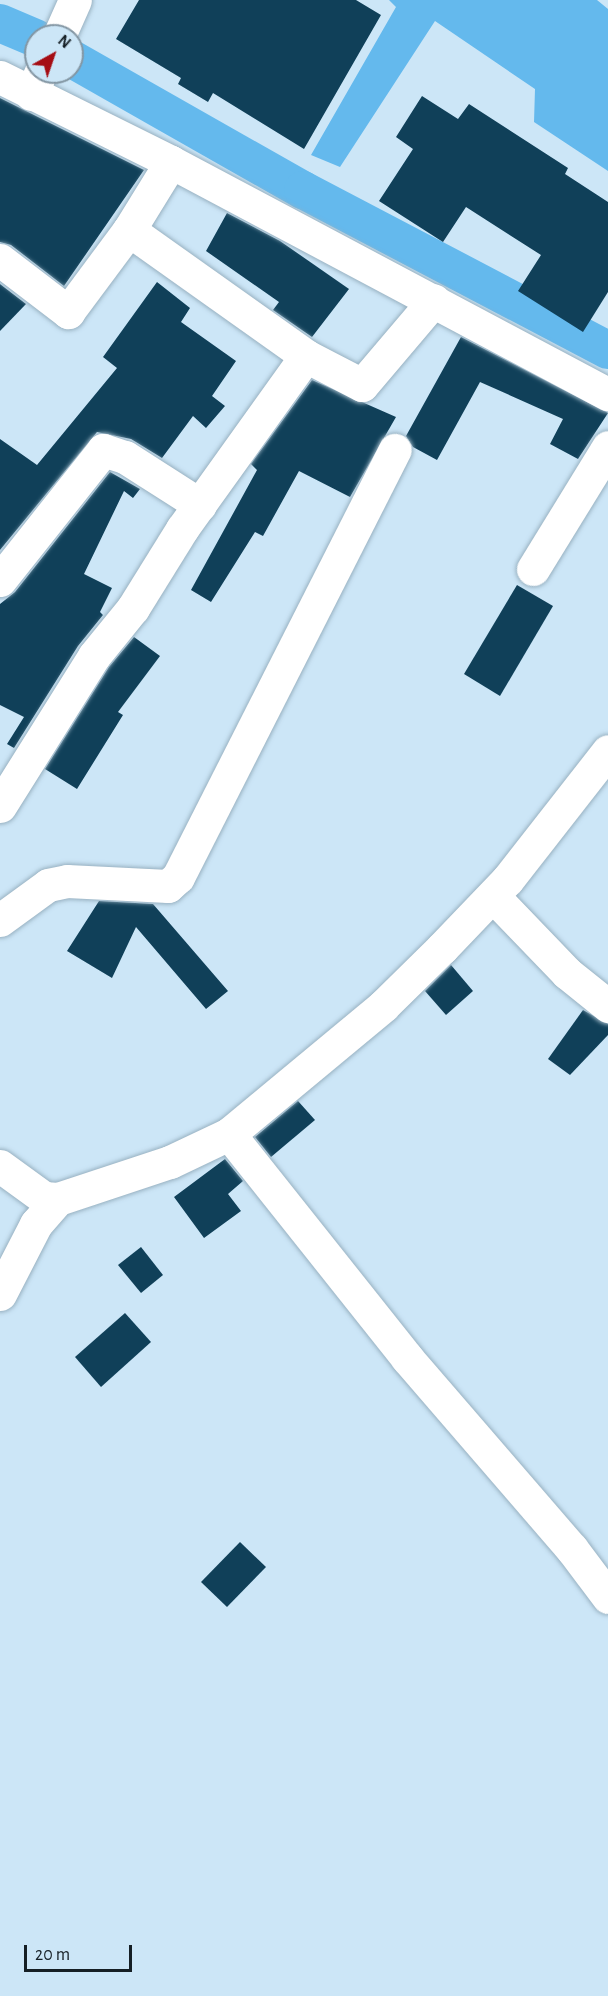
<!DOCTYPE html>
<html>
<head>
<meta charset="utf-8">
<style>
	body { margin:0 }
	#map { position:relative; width:608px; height:1996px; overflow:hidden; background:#cce6f7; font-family:"Alegreya Sans",sans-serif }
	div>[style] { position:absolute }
	.water>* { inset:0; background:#64b9ed }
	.canal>* { height:38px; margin:-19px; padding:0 19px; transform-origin:19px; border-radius:19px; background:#64b9ed }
	.building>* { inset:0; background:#104059 }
	.roads { filter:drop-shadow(0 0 2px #98b1c1) drop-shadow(0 0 2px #98b1c1) }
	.minor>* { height:33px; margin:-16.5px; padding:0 16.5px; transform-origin:16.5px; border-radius:16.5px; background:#fff }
	.secondary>* { height:33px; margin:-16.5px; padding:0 16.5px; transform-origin:16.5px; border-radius:16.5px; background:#fff }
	span { translate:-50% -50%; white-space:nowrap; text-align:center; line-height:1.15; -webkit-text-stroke:6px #cce6f7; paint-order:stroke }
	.north { position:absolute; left:24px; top:24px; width:60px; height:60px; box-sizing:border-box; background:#cce6f7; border:2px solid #8396a3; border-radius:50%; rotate:40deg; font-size:16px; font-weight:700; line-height:24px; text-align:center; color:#151f25 }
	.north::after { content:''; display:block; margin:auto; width:21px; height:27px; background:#a50d14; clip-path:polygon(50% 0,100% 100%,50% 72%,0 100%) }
	.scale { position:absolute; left:24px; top:1945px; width:108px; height:27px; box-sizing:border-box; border:3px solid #151f25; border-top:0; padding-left:8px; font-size:18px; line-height:21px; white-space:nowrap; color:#151f25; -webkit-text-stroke:4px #cce6f7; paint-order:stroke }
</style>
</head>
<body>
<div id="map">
	<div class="water">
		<div style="clip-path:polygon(389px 0,597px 0,608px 9px,608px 171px,534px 122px,535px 89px,435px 21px,340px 167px,311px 155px,396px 7px)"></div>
	</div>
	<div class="canal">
		<div style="left:0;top:23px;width:39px;rotate:23deg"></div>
		<div style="left:72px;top:59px;width:266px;rotate:29.6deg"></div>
		<div style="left:303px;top:190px;width:344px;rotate:27.7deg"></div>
	</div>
	<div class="building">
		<div style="clip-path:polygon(139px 0,356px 0,381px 15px,304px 149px,213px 93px,208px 102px,178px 84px,181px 78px,116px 39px)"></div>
		<div style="clip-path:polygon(422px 96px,458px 119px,469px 104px,568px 168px,565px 174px,608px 202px,608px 292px,583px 332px,518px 291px,541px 255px,466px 207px,443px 242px,379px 201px,413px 149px,396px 137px)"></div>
		<div style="clip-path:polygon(0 98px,144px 170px,64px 286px,11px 245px,0 242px)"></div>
		<div style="clip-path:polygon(227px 213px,280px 241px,349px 289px,312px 337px,273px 310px,279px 302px,206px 251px)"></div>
		<div style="clip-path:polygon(157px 282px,190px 308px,181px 322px,236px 361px,212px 396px,225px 406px,206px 428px,193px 416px,162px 458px,131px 439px,97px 432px,0 550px,0 439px,37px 465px,117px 368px,103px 357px)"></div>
		<div style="clip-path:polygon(0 284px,26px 304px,0 331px)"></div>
		<div style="clip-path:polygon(461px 337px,608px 413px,578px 459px,550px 444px,563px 419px,480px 382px,437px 460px,413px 447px,406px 436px)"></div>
		<div style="clip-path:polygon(312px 380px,396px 417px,350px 497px,299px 471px,263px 536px,255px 532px,211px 602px,191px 590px,257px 470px,251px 464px)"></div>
		<div style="clip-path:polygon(110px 472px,140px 489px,133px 498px,124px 491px,84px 574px,112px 588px,100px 612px,103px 615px,78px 646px,14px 748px,7px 744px,24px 717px,0 705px,0 604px,15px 592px)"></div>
		<div style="clip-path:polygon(517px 585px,553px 606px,500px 696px,464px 674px)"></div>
		<div style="clip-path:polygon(134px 637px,160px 656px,118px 712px,123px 715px,77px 789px,45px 769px,109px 667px)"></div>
		<div style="clip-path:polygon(99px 901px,153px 904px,228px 991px,206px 1009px,136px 927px,112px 978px,67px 951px)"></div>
		<div style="clip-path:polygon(451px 965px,473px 991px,446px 1015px,425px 991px)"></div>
		<div style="clip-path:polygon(583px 1010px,608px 1024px,608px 1035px,570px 1075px,548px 1059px)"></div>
		<div style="clip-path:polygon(298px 1101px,315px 1120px,271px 1157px,255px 1137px)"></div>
		<div style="clip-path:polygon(225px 1159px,243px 1181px,228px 1194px,241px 1211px,204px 1238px,174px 1197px)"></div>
		<div style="clip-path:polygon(141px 1247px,163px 1275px,141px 1293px,118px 1265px)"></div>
		<div style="clip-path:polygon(125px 1313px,151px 1342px,101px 1387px,75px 1357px)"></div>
		<div style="clip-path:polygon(240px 1542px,266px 1567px,227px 1607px,201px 1582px)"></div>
	</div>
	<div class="roads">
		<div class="minor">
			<div style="left:59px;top:36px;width:39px;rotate:-66deg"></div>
			<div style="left:31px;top:94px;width:24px;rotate:-66deg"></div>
			<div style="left:129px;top:230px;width:217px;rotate:35.4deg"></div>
			<div style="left:0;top:260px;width:86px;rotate:37.4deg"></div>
			<div style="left:68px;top:312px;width:102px;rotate:-53.4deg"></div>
			<div style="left:129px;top:230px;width:80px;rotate:-58.3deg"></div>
			<div style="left:533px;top:569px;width:143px;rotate:-58.4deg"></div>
			<div style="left:0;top:580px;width:166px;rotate:-51.6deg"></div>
			<div style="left:103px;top:450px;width:23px;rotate:18deg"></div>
			<div style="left:125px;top:457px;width:89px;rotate:32.6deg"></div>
			<div style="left:0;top:806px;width:177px;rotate:-57.9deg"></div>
			<div style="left:94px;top:656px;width:62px;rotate:-50.9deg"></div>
			<div style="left:133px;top:608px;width:93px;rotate:-58.2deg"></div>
			<div style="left:182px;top:529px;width:213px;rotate:-54.4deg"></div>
			<div style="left:306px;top:356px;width:63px;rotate:27.4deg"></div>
			<div style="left:362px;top:385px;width:111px;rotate:-49.7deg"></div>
			<div style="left:493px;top:896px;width:107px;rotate:46.1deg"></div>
			<div style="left:567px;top:973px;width:53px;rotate:38.8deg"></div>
			<div style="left:0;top:920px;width:59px;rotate:-36.1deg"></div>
			<div style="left:48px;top:885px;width:19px;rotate:-12deg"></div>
			<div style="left:67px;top:881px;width:101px;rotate:2.8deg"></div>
			<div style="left:168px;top:886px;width:13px;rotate:-42deg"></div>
			<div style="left:178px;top:877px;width:479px;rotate:-63.1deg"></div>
			<div style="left:229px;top:1134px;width:286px;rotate:51.5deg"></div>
			<div style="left:407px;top:1358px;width:252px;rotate:49.2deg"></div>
			<div style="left:572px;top:1549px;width:60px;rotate:53.1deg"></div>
			<div style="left:0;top:1166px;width:54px;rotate:36deg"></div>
			<div style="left:44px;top:1198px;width:14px;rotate:4deg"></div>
			<div style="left:58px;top:1199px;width:118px;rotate:-18.3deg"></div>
			<div style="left:170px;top:1162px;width:65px;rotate:-25.4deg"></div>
			<div style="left:229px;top:1134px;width:200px;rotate:-39.7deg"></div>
			<div style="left:383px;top:1006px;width:83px;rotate:-44.5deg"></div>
			<div style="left:442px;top:948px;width:95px;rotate:-46.3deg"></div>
			<div style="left:508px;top:879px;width:162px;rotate:-52deg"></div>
			<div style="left:0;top:1294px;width:79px;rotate:-62.8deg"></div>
			<div style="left:36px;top:1224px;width:33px;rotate:-49deg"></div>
		</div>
		<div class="secondary">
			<div style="left:0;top:77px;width:191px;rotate:26.4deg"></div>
			<div style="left:171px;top:162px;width:495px;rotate:28deg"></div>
		</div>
	</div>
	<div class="north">N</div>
	<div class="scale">20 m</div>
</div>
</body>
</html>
